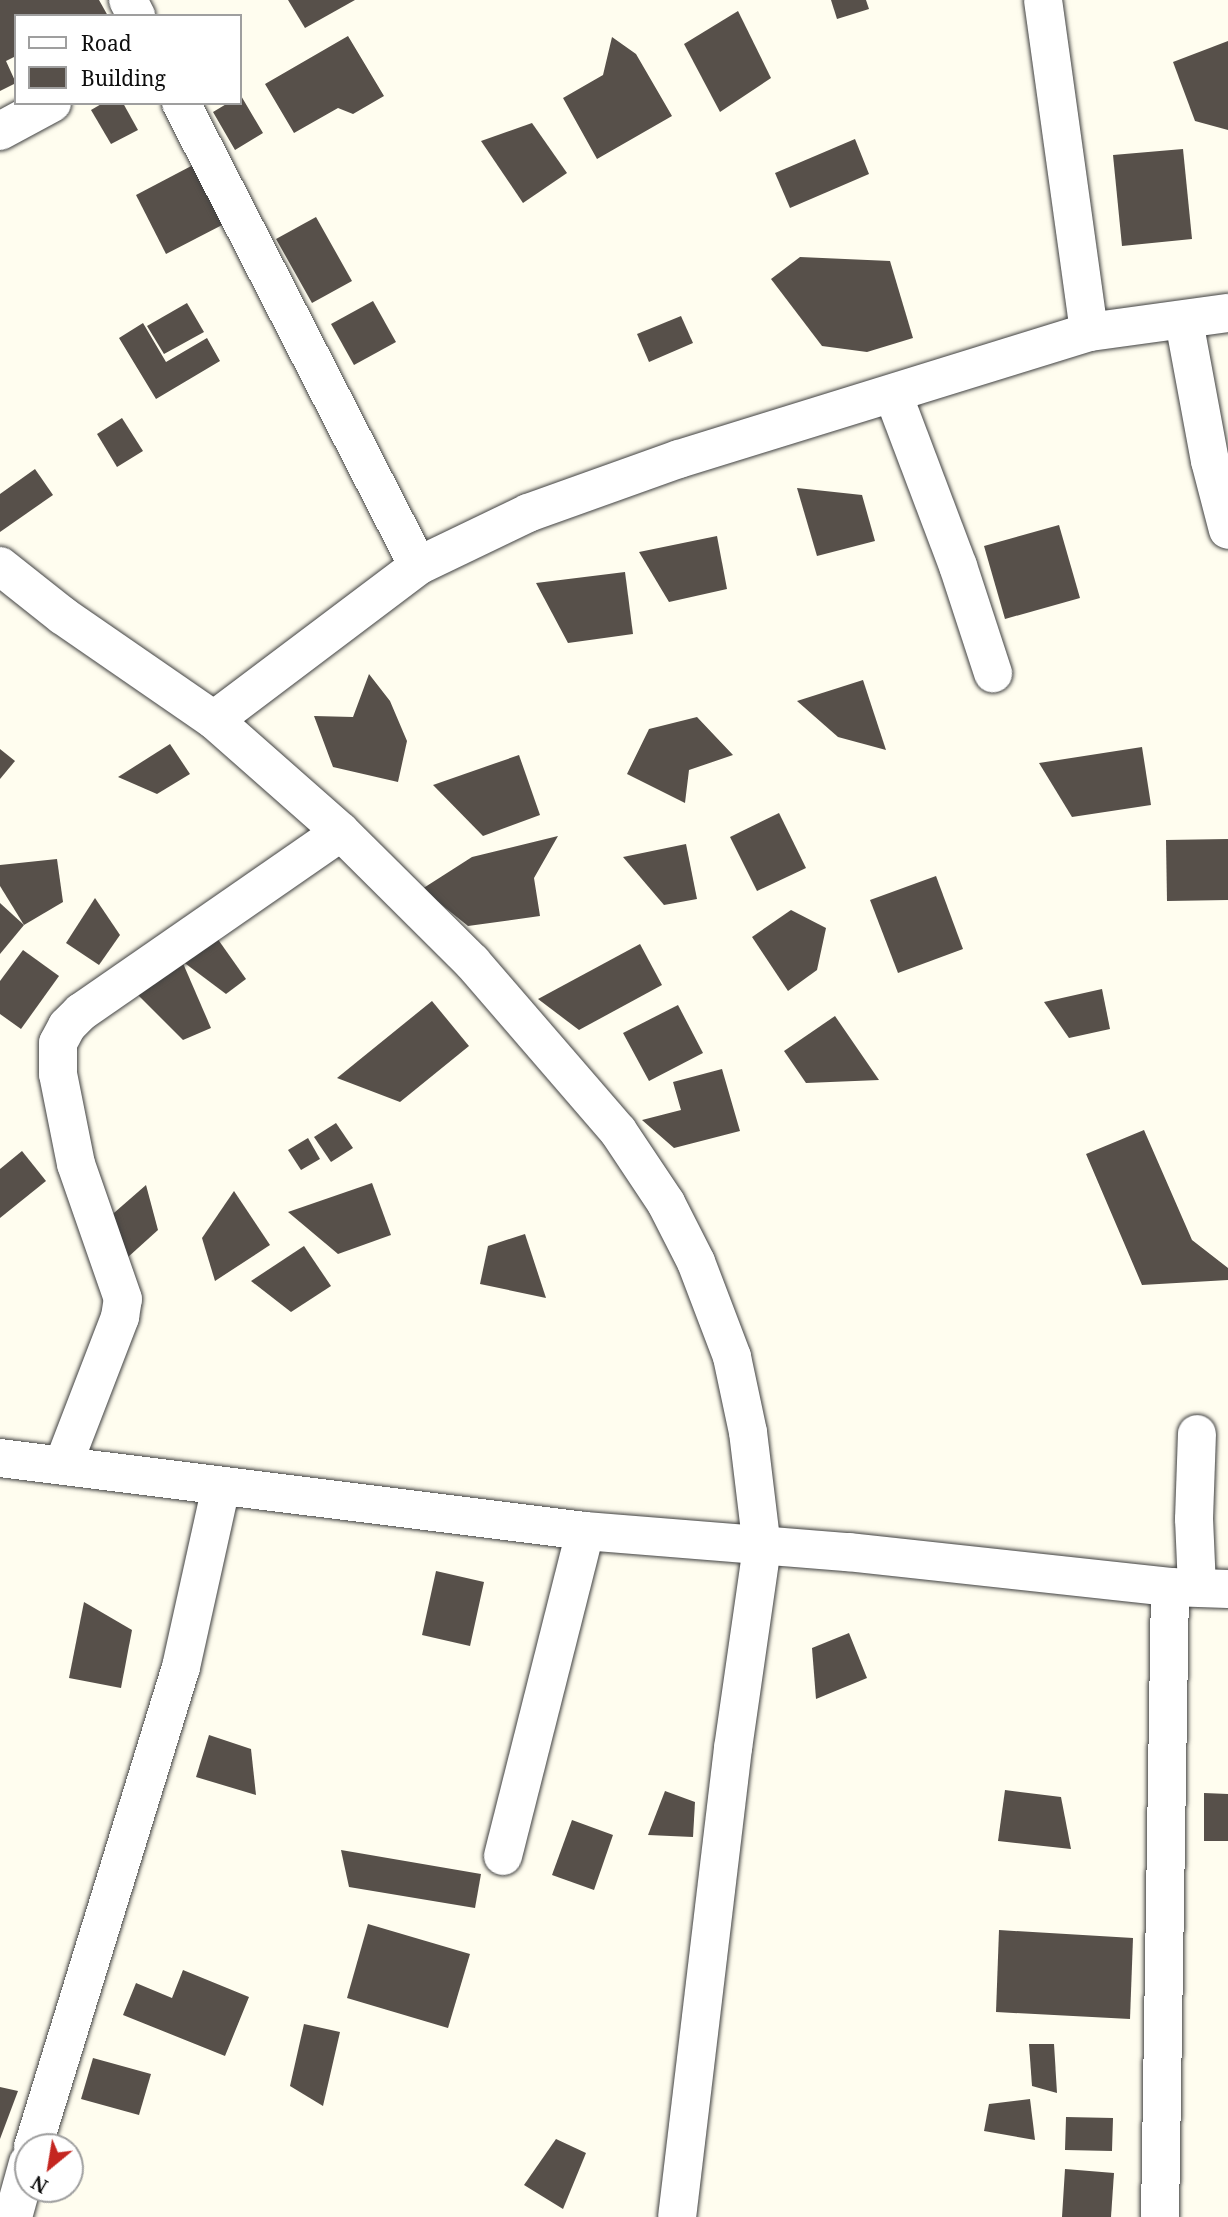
<!DOCTYPE html>
<html>
<head>
<meta charset="utf-8">
<style>
	body { margin:0 }
	#map { position:relative; width:1228px; height:2217px; overflow:hidden; background:#fffdef; font-family:"Noto Serif",serif }
	div>[style] { position:absolute }
	.building>* { inset:0; background:#57504a }
	.roads { filter:drop-shadow(0 0 2px #414141) drop-shadow(0 0 2px #414141) }
	.minor>* { height:38px; margin:-19px; padding:0 19px; transform-origin:19px; border-radius:19px; background:#fff }
	span { translate:-50% -50%; white-space:nowrap; text-align:center; line-height:1.15; -webkit-text-stroke:7px #fff; paint-order:stroke }
	.legend { position:absolute; left:14px; top:14px; width:228px; height:91px; box-sizing:border-box; background:#fff; border:2px solid #9f9f9f; margin:0; padding:9px 12px; list-style:none; font-size:21px; color:#0e0e0e }
	.legend li { display:flex; align-items:center; gap:14px; height:35px }
	.legend b { width:35px; border:2px solid #9f9f9f }
	.north { position:absolute; left:14px; top:2133px; width:70px; height:70px; box-sizing:border-box; background:#fff; border:2px solid #9f9f9f; border-radius:50%; rotate:210deg; font-size:19px; font-weight:700; line-height:28px; text-align:center; color:#0e0e0e }
	.north::after { content:''; display:block; margin:auto; width:24px; height:32px; background:#c42620; clip-path:polygon(50% 0,100% 100%,50% 72%,0 100%) }
</style>
</head>
<body>
<div id="map">
	<div class="building">
		<div style="clip-path:polygon(0 0,99px 0,108px 16px,16px 16px,16px 56px,6px 61px,16px 83px,0 91px)"></div>
		<div style="clip-path:polygon(288px 0,355px 0,305px 28px)"></div>
		<div style="clip-path:polygon(831px 0,866px 0,869px 9px,837px 19px)"></div>
		<div style="clip-path:polygon(738px 11px,771px 78px,720px 112px,684px 44px)"></div>
		<div style="clip-path:polygon(348px 36px,384px 96px,353px 114px,338px 108px,294px 133px,265px 84px)"></div>
		<div style="clip-path:polygon(612px 37px,636px 54px,672px 116px,597px 159px,563px 98px,603px 75px)"></div>
		<div style="clip-path:polygon(1228px 41px,1228px 130px,1195px 121px,1173px 62px)"></div>
		<div style="clip-path:polygon(240px 94px,263px 133px,235px 150px,213px 112px,228px 103px,240px 103px)"></div>
		<div style="clip-path:polygon(103px 103px,123px 103px,138px 130px,111px 144px,91px 110px)"></div>
		<div style="clip-path:polygon(532px 123px,567px 173px,523px 203px,481px 141px)"></div>
		<div style="clip-path:polygon(855px 139px,869px 174px,790px 208px,775px 173px)"></div>
		<div style="clip-path:polygon(1183px 149px,1192px 239px,1122px 246px,1113px 155px)"></div>
		<div style="clip-path:polygon(195px 164px,226px 223px,166px 254px,136px 195px)"></div>
		<div style="clip-path:polygon(316px 217px,352px 281px,312px 303px,276px 239px)"></div>
		<div style="clip-path:polygon(800px 257px,890px 261px,913px 338px,867px 352px,822px 346px,771px 279px)"></div>
		<div style="clip-path:polygon(373px 301px,396px 342px,354px 365px,331px 324px)"></div>
		<div style="clip-path:polygon(187px 303px,204px 332px,164px 354px,147px 326px)"></div>
		<div style="clip-path:polygon(681px 316px,693px 343px,649px 362px,637px 334px)"></div>
		<div style="clip-path:polygon(143px 323px,166px 362px,207px 338px,220px 361px,156px 399px,119px 338px)"></div>
		<div style="clip-path:polygon(122px 418px,143px 451px,117px 467px,97px 434px)"></div>
		<div style="clip-path:polygon(35px 469px,53px 495px,0 532px,0 494px)"></div>
		<div style="clip-path:polygon(797px 488px,862px 495px,875px 541px,817px 556px)"></div>
		<div style="clip-path:polygon(1059px 525px,1080px 598px,1005px 619px,984px 546px)"></div>
		<div style="clip-path:polygon(717px 536px,727px 589px,669px 602px,639px 552px)"></div>
		<div style="clip-path:polygon(625px 572px,633px 634px,568px 643px,536px 583px)"></div>
		<div style="clip-path:polygon(369px 674px,390px 701px,407px 741px,398px 782px,333px 767px,314px 716px,353px 717px)"></div>
		<div style="clip-path:polygon(863px 680px,886px 750px,838px 737px,797px 701px)"></div>
		<div style="clip-path:polygon(697px 717px,733px 755px,689px 770px,685px 803px,627px 774px,649px 729px)"></div>
		<div style="clip-path:polygon(170px 744px,190px 774px,157px 794px,118px 777px)"></div>
		<div style="clip-path:polygon(1142px 747px,1151px 805px,1072px 817px,1039px 763px)"></div>
		<div style="clip-path:polygon(0 749px,15px 761px,0 779px)"></div>
		<div style="clip-path:polygon(519px 755px,540px 815px,483px 836px,433px 785px)"></div>
		<div style="clip-path:polygon(779px 813px,806px 868px,757px 891px,730px 837px)"></div>
		<div style="clip-path:polygon(558px 836px,534px 878px,540px 916px,468px 926px,422px 889px,472px 857px)"></div>
		<div style="clip-path:polygon(1228px 839px,1228px 900px,1167px 901px,1166px 840px)"></div>
		<div style="clip-path:polygon(686px 844px,697px 899px,664px 905px,623px 857px)"></div>
		<div style="clip-path:polygon(57px 859px,63px 902px,24px 925px,0 886px,0 865px)"></div>
		<div style="clip-path:polygon(936px 876px,963px 949px,898px 973px,870px 900px)"></div>
		<div style="clip-path:polygon(95px 898px,120px 935px,99px 965px,66px 943px)"></div>
		<div style="clip-path:polygon(0 903px,24px 925px,0 954px)"></div>
		<div style="clip-path:polygon(791px 910px,826px 928px,817px 970px,788px 991px,752px 937px)"></div>
		<div style="clip-path:polygon(217px 938px,246px 979px,226px 994px,182px 961px)"></div>
		<div style="clip-path:polygon(640px 944px,662px 985px,579px 1030px,538px 999px)"></div>
		<div style="clip-path:polygon(23px 950px,59px 976px,21px 1029px,0 1014px,0 981px)"></div>
		<div style="clip-path:polygon(182px 961px,211px 1028px,183px 1040px,128px 985px)"></div>
		<div style="clip-path:polygon(1102px 989px,1110px 1029px,1069px 1038px,1044px 1002px)"></div>
		<div style="clip-path:polygon(432px 1001px,469px 1046px,400px 1102px,337px 1078px)"></div>
		<div style="clip-path:polygon(678px 1005px,703px 1053px,649px 1081px,623px 1033px)"></div>
		<div style="clip-path:polygon(835px 1016px,879px 1080px,806px 1083px,784px 1051px)"></div>
		<div style="clip-path:polygon(722px 1069px,740px 1131px,674px 1148px,642px 1120px,681px 1110px,673px 1082px)"></div>
		<div style="clip-path:polygon(336px 1123px,353px 1148px,331px 1162px,314px 1137px)"></div>
		<div style="clip-path:polygon(1144px 1130px,1192px 1240px,1228px 1268px,1228px 1280px,1142px 1285px,1086px 1154px)"></div>
		<div style="clip-path:polygon(308px 1138px,320px 1159px,301px 1170px,288px 1150px)"></div>
		<div style="clip-path:polygon(22px 1151px,46px 1181px,0 1218px,0 1169px)"></div>
		<div style="clip-path:polygon(372px 1183px,391px 1235px,338px 1254px,288px 1212px)"></div>
		<div style="clip-path:polygon(146px 1185px,158px 1230px,127px 1258px,99px 1226px)"></div>
		<div style="clip-path:polygon(234px 1191px,270px 1245px,215px 1281px,202px 1238px)"></div>
		<div style="clip-path:polygon(525px 1234px,546px 1298px,480px 1284px,488px 1246px)"></div>
		<div style="clip-path:polygon(304px 1246px,331px 1286px,291px 1312px,251px 1281px)"></div>
		<div style="clip-path:polygon(436px 1571px,484px 1582px,470px 1646px,422px 1635px)"></div>
		<div style="clip-path:polygon(84px 1602px,132px 1630px,121px 1688px,69px 1678px)"></div>
		<div style="clip-path:polygon(849px 1633px,867px 1678px,816px 1699px,812px 1648px)"></div>
		<div style="clip-path:polygon(209px 1735px,251px 1749px,256px 1795px,196px 1777px)"></div>
		<div style="clip-path:polygon(1005px 1790px,1061px 1797px,1071px 1849px,998px 1841px)"></div>
		<div style="clip-path:polygon(665px 1791px,695px 1802px,693px 1837px,648px 1835px)"></div>
		<div style="clip-path:polygon(1204px 1793px,1228px 1794px,1228px 1841px,1204px 1841px)"></div>
		<div style="clip-path:polygon(572px 1820px,613px 1835px,594px 1890px,552px 1875px)"></div>
		<div style="clip-path:polygon(341px 1850px,481px 1874px,475px 1908px,349px 1887px)"></div>
		<div style="clip-path:polygon(368px 1924px,470px 1954px,448px 2028px,347px 1998px)"></div>
		<div style="clip-path:polygon(999px 1930px,1133px 1938px,1130px 2019px,996px 2012px)"></div>
		<div style="clip-path:polygon(183px 1970px,249px 1997px,225px 2056px,123px 2015px,136px 1983px,172px 1998px)"></div>
		<div style="clip-path:polygon(304px 2024px,340px 2032px,323px 2106px,290px 2086px)"></div>
		<div style="clip-path:polygon(1029px 2044px,1054px 2044px,1057px 2093px,1032px 2086px)"></div>
		<div style="clip-path:polygon(93px 2058px,151px 2074px,139px 2115px,81px 2099px)"></div>
		<div style="clip-path:polygon(0 2087px,18px 2091px,0 2139px)"></div>
		<div style="clip-path:polygon(1030px 2099px,1035px 2140px,984px 2131px,989px 2104px)"></div>
		<div style="clip-path:polygon(1066px 2117px,1113px 2118px,1112px 2151px,1065px 2150px)"></div>
		<div style="clip-path:polygon(556px 2139px,586px 2153px,563px 2209px,524px 2185px)"></div>
		<div style="clip-path:polygon(1065px 2169px,1114px 2173px,1111px 2217px,1062px 2217px)"></div>
	</div>
	<div class="roads">
		<div class="minor">
			<div style="left:128px;top:0;width:18px;rotate:63deg"></div>
			<div style="left:1043px;top:0;width:335px;rotate:82.1deg"></div>
			<div style="left:181px;top:103px;width:520px;rotate:62.89deg"></div>
			<div style="left:0;top:131px;width:59px;rotate:-28.3deg"></div>
			<div style="left:1184px;top:321px;width:142px;rotate:79.5deg"></div>
			<div style="left:1210px;top:461px;width:71px;rotate:75.4deg"></div>
			<div style="left:893px;top:394px;width:184px;rotate:69.3deg"></div>
			<div style="left:958px;top:566px;width:113px;rotate:71.9deg"></div>
			<div style="left:0;top:566px;width:80px;rotate:38.4deg"></div>
			<div style="left:63px;top:616px;width:183px;rotate:34.6deg"></div>
			<div style="left:214px;top:720px;width:169px;rotate:41.4deg"></div>
			<div style="left:341px;top:832px;width:185px;rotate:44.8deg"></div>
			<div style="left:472px;top:962px;width:223px;rotate:49.2deg"></div>
			<div style="left:618px;top:1131px;width:87px;rotate:56.3deg"></div>
			<div style="left:666px;top:1203px;width:66px;rotate:63deg"></div>
			<div style="left:696px;top:1262px;width:102px;rotate:69.2deg"></div>
			<div style="left:732px;top:1357px;width:77px;rotate:78deg"></div>
			<div style="left:748px;top:1432px;width:116px;rotate:83.1deg"></div>
			<div style="left:762px;top:1547px;width:203px;rotate:98.2deg"></div>
			<div style="left:733px;top:1748px;width:472px;rotate:96.8deg"></div>
			<div style="left:214px;top:720px;width:256px;rotate:-37deg"></div>
			<div style="left:418px;top:566px;width:122px;rotate:-25.7deg"></div>
			<div style="left:528px;top:513px;width:160px;rotate:-19.7deg"></div>
			<div style="left:679px;top:459px;width:429px;rotate:-17.2deg"></div>
			<div style="left:1089px;top:332px;width:140px;rotate:-7.8deg"></div>
			<div style="left:0;top:1458px;width:590px;rotate:7.11deg"></div>
			<div style="left:585px;top:1531px;width:264px;rotate:4.6deg"></div>
			<div style="left:848px;top:1552px;width:324px;rotate:6.2deg"></div>
			<div style="left:1170px;top:1587px;width:58px;rotate:2deg"></div>
			<div style="left:63px;top:1465px;width:159px;rotate:-68.9deg"></div>
			<div style="left:120px;top:1317px;width:18px;rotate:-81deg"></div>
			<div style="left:123px;top:1299px;width:143px;rotate:-109.2deg"></div>
			<div style="left:76px;top:1164px;width:92px;rotate:-101.3deg"></div>
			<div style="left:58px;top:1074px;width:31px;rotate:-90deg"></div>
			<div style="left:58px;top:1043px;width:19px;rotate:-62deg"></div>
			<div style="left:67px;top:1026px;width:20px;rotate:-45deg"></div>
			<div style="left:81px;top:1012px;width:316px;rotate:-34.7deg"></div>
			<div style="left:1197px;top:1587px;width:68px;rotate:-92.5deg"></div>
			<div style="left:1194px;top:1519px;width:85px;rotate:-88deg"></div>
			<div style="left:503px;top:1856px;width:335px;rotate:-75.8deg"></div>
			<div style="left:33px;top:2147px;width:502px;rotate:-72.86deg"></div>
			<div style="left:181px;top:1667px;width:184px;rotate:-77.5deg"></div>
			<div style="left:13px;top:2217px;width:56px;rotate:-74.5deg"></div>
			<div style="left:1160px;top:2217px;width:630px;rotate:-89.09deg"></div>
		</div>
	</div>
	<ul class="legend">
	<li><b style="height:9px;background:#fff"></b>Road</li>
	<li><b style="height:19px;background:#57504a"></b>Building</li>
	</ul>
	<div class="north">N</div>
</div>
</body>
</html>
